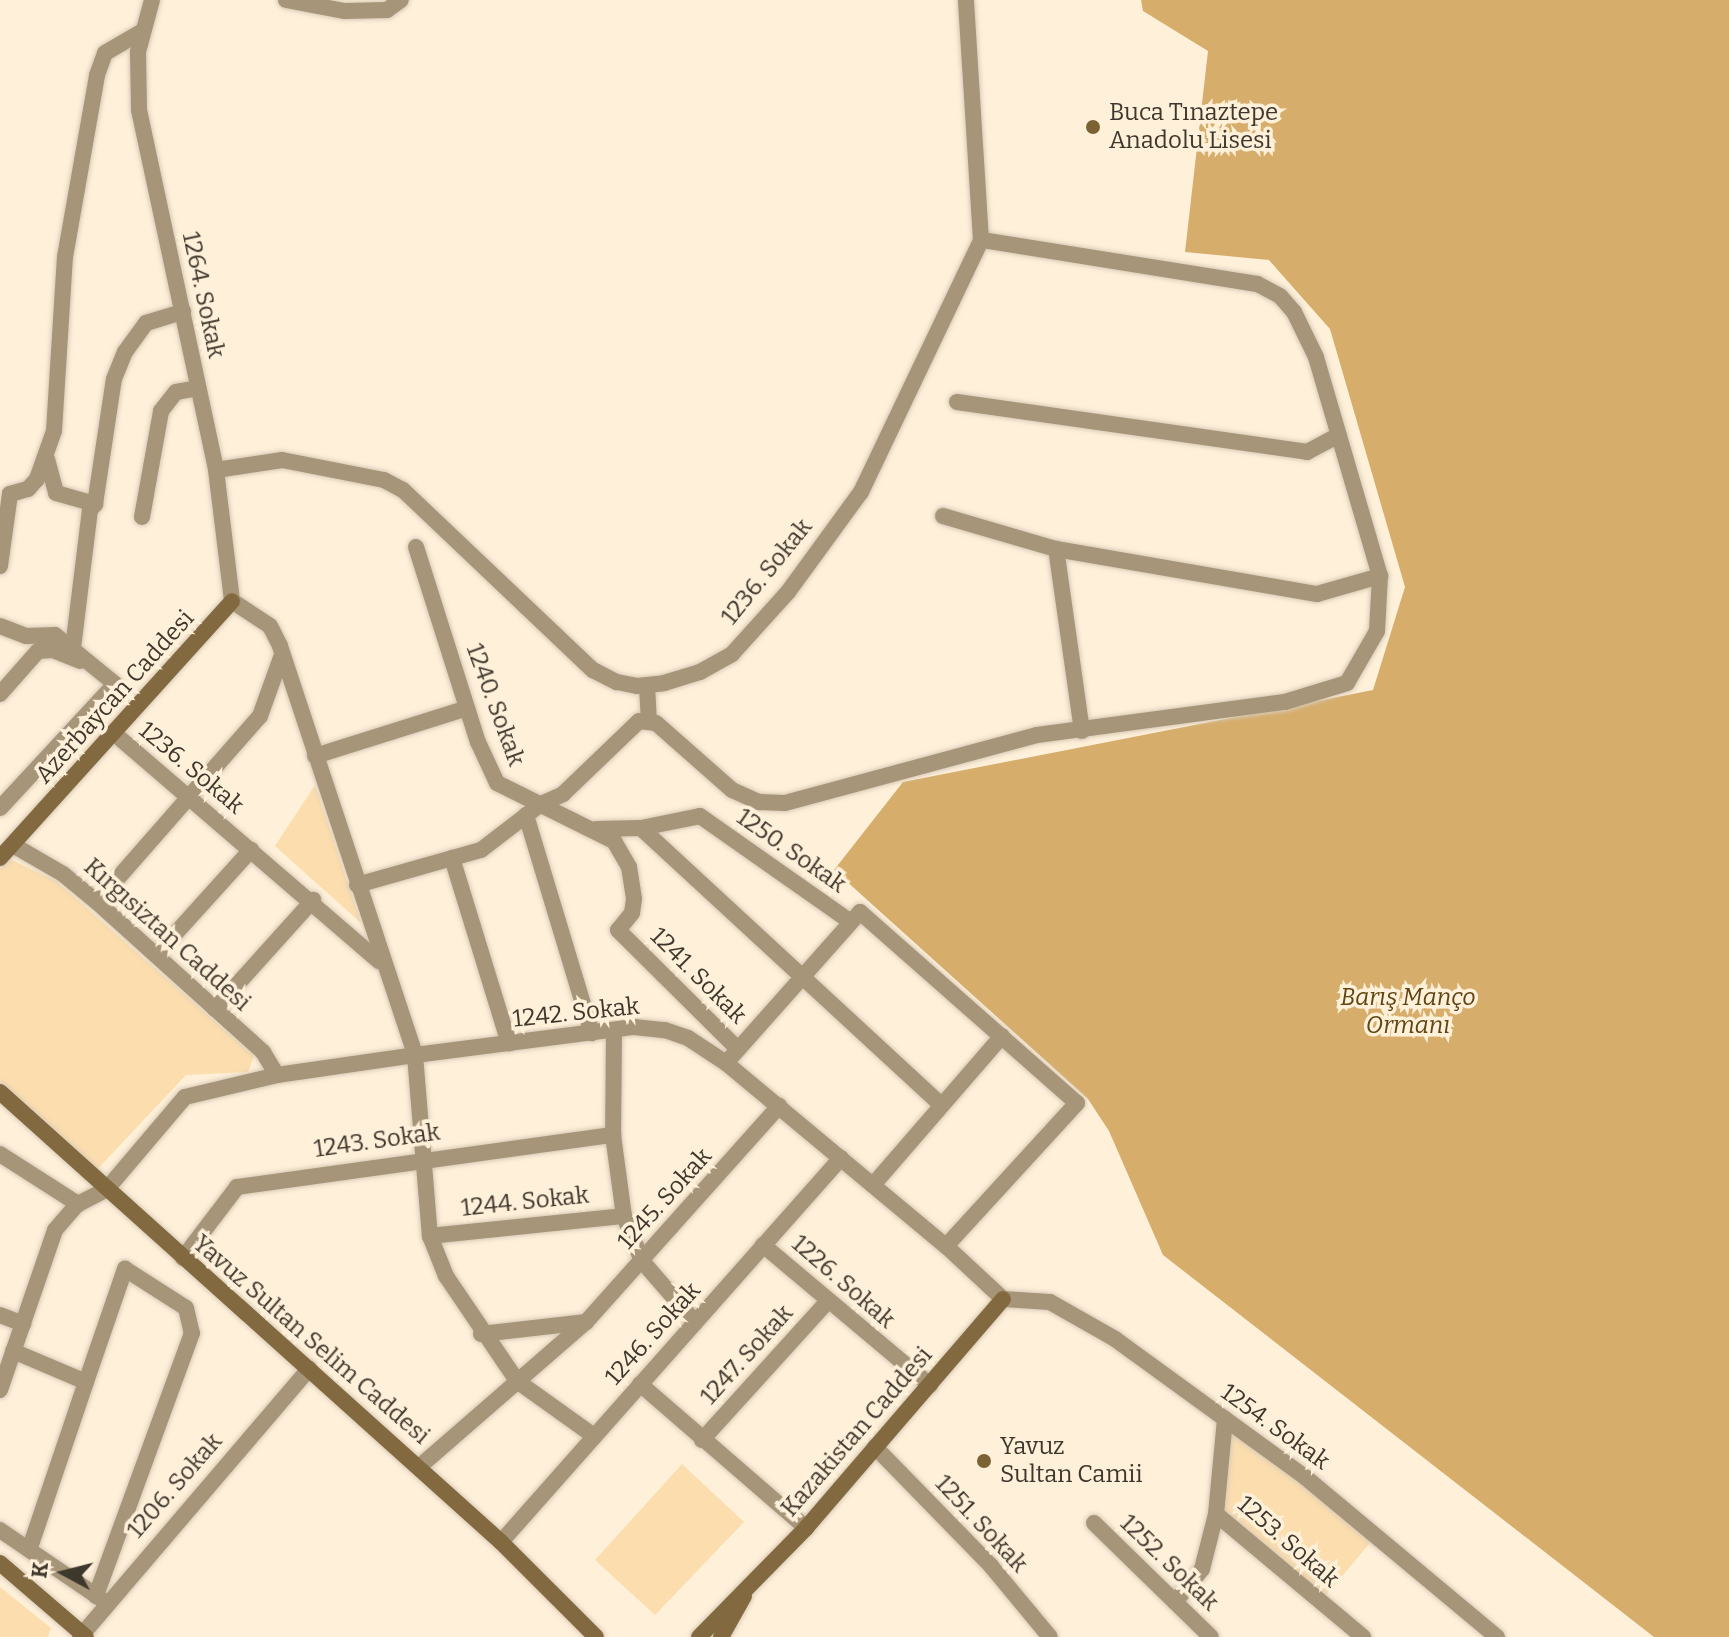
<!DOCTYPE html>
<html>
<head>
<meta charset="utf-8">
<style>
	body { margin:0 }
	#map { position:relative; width:1729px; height:1637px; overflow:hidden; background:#fff0da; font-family:Bitter,serif }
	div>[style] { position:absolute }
	.green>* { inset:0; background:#fbddae }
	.forest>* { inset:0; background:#d6ad6b }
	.roads { filter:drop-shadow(0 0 2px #d8cbb7) drop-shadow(0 0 2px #d8cbb7) }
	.minor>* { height:16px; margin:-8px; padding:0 8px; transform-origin:8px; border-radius:8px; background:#a7957a }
	.tertiary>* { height:16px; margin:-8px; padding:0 8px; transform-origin:8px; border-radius:8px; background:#a7957a }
	.secondary>* { height:16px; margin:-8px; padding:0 8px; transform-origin:8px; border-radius:8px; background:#82693f }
	.dots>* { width:22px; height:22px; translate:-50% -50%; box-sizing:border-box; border:4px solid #fff0da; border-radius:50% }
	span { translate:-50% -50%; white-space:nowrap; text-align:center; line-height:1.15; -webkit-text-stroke:7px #fff0da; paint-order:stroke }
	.poi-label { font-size:24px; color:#3e372c }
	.left { translate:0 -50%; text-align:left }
	.street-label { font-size:24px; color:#3e372c }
	.park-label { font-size:24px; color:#614511; font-style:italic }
	.north { position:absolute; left:24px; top:1533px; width:80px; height:80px; -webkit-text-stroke:6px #fff0da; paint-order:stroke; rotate:277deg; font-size:22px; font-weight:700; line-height:32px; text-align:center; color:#3e372c }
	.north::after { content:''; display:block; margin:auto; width:28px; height:36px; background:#3e372c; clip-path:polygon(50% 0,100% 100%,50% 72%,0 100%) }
</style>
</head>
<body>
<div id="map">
	<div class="green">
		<div style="clip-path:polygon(315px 785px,361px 923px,275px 846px)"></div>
		<div style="clip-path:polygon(10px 859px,56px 881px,254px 1056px,248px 1072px,186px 1075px,91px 1176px,0 1092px,0 869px)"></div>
		<div style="clip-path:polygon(1225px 1419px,1376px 1536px,1321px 1601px,1216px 1514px)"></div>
		<div style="clip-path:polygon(682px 1464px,744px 1522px,655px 1615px,595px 1560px)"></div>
		<div style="clip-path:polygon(0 1587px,51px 1628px,48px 1637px,0 1637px)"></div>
	</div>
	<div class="forest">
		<div style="clip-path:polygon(1141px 0,1729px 0,1729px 1637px,1654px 1637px,1163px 1255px,1109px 1131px,1088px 1099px,834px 870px,903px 782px,1373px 690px,1405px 587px,1330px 329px,1269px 260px,1185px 252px,1208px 51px,1143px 11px)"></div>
	</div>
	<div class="roads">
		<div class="minor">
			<div style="left:957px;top:402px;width:354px;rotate:8.1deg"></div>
			<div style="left:1307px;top:452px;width:36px;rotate:-28deg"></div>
			<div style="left:47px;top:459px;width:35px;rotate:75deg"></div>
			<div style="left:56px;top:493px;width:41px;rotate:15.8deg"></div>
			<div style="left:216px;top:470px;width:67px;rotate:-8.6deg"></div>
			<div style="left:282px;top:460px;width:104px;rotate:11.1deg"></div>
			<div style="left:384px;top:480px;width:21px;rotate:28deg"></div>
			<div style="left:403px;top:490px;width:262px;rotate:43.5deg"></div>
			<div style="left:593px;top:670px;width:27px;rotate:27deg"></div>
			<div style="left:617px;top:682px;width:20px;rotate:11deg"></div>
			<div style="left:637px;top:686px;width:27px;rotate:-6deg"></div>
			<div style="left:664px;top:683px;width:38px;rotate:-17deg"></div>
			<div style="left:700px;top:672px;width:37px;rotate:-29deg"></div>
			<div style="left:732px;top:654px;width:84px;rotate:-47.9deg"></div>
			<div style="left:788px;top:592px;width:124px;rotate:-53.9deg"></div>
			<div style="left:861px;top:492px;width:279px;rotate:-64.5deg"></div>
			<div style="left:981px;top:240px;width:240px;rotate:-93.6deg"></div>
			<div style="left:943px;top:516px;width:118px;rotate:16.3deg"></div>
			<div style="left:142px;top:517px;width:108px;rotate:-79.8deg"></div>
			<div style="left:161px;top:411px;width:24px;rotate:-52deg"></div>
			<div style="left:176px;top:392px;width:22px;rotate:-10deg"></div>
			<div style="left:416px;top:547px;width:205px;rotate:72.4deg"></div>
			<div style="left:478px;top:742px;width:45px;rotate:65.1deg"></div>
			<div style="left:497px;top:783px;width:131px;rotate:26.4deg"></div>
			<div style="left:614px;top:841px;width:30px;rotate:60deg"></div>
			<div style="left:629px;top:867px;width:32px;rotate:81deg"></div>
			<div style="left:634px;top:899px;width:14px;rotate:98deg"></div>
			<div style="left:632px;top:913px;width:22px;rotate:129deg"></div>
			<div style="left:618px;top:930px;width:169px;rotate:44.8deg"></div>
			<div style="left:0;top:566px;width:73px;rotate:-82.1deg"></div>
			<div style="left:10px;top:494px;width:19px;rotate:-16deg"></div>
			<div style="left:28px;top:489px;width:13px;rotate:-48deg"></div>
			<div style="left:37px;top:479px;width:51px;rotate:-70.5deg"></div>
			<div style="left:54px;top:431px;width:174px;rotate:-86.4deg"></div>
			<div style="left:65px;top:257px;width:185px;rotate:-80deg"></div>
			<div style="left:97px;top:75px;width:23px;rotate:-70deg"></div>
			<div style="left:105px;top:53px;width:42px;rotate:-30.3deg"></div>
			<div style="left:232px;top:601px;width:45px;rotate:33.3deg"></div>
			<div style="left:270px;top:626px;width:22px;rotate:63deg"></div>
			<div style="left:280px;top:646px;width:431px;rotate:71.7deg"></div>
			<div style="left:415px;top:1055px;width:182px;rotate:85.3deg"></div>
			<div style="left:430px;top:1236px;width:43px;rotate:68.2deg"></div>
			<div style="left:446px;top:1276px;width:127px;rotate:55.9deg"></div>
			<div style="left:517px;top:1381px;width:95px;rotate:35.5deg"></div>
			<div style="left:0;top:626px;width:28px;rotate:21deg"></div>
			<div style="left:26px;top:636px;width:29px;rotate:-2deg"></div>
			<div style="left:55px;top:635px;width:77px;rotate:39.2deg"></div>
			<div style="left:115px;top:684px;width:169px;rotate:132.8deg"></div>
			<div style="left:73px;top:648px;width:139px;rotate:-83deg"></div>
			<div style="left:90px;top:510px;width:8px;rotate:-50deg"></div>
			<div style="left:95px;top:504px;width:126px;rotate:-81.4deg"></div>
			<div style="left:114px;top:379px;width:29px;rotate:-68deg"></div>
			<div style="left:125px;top:352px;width:36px;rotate:-54deg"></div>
			<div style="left:146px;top:323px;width:39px;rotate:-17deg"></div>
			<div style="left:647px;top:685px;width:34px;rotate:87deg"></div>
			<div style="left:0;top:694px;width:57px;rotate:-48.5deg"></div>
			<div style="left:38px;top:651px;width:15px;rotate:-4deg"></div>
			<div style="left:53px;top:650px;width:29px;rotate:22deg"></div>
			<div style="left:1082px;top:731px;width:184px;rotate:-98.1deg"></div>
			<div style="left:1056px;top:549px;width:265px;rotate:9.8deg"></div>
			<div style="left:1317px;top:594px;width:66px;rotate:-15.9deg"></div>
			<div style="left:116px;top:735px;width:347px;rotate:40.7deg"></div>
			<div style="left:315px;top:756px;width:159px;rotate:-17.5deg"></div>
			<div style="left:526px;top:815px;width:228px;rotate:73.2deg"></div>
			<div style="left:641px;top:828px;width:408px;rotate:42.7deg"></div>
			<div style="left:596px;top:829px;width:45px;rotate:-1.3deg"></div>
			<div style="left:641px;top:828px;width:60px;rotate:-11.5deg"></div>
			<div style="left:700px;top:816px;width:184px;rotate:35.1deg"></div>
			<div style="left:13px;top:845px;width:58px;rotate:30.1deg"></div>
			<div style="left:63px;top:874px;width:44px;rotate:39.5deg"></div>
			<div style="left:97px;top:902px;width:224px;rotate:42.1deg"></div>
			<div style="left:263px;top:1052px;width:27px;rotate:59deg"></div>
			<div style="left:452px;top:858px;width:194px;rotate:72.9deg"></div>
			<div style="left:357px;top:885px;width:129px;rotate:-15.8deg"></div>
			<div style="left:481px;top:850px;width:76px;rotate:-37.5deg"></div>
			<div style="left:541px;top:804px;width:24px;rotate:-24deg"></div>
			<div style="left:563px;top:794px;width:105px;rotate:-43.8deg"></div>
			<div style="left:639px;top:721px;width:17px;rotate:7deg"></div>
			<div style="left:656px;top:723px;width:101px;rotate:41.4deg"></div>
			<div style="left:732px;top:790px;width:30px;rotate:24deg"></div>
			<div style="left:759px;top:802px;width:26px;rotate:2deg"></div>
			<div style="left:785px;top:803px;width:261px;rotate:-15.1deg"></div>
			<div style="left:1037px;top:735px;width:250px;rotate:-7.6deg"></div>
			<div style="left:1285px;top:702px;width:65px;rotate:-17deg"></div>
			<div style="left:1347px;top:683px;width:60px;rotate:-60deg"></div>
			<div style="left:1377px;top:631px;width:55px;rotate:-86.9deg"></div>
			<div style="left:1380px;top:576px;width:228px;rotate:-106.3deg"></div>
			<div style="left:1316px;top:357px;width:50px;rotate:-116.1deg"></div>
			<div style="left:1294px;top:312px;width:21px;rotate:-131deg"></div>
			<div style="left:1280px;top:296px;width:26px;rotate:-152deg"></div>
			<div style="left:1257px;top:284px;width:279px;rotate:-170.9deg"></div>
			<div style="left:97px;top:902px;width:247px;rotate:-48.8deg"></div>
			<div style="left:260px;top:716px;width:65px;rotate:-70.2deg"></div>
			<div style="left:156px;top:955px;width:142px;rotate:-47.9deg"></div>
			<div style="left:215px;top:1009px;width:147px;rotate:-48deg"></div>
			<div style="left:614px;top:1030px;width:105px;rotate:90.5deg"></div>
			<div style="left:613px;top:1135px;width:82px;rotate:82.3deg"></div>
			<div style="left:624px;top:1216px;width:48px;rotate:68.2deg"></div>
			<div style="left:642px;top:1261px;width:81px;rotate:49deg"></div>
			<div style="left:726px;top:1063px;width:202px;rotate:-48.4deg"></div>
			<div style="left:860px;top:912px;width:289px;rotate:41.4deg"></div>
			<div style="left:1077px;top:1103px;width:194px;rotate:132.5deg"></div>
			<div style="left:0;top:1154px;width:93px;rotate:32.7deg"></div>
			<div style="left:873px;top:1185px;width:197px;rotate:-49.1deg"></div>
			<div style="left:430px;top:1236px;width:195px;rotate:-5.9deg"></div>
			<div style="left:763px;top:1245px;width:218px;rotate:40deg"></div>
			<div style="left:183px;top:1258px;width:89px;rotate:-52.7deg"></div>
			<div style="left:237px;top:1187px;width:380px;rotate:-7.9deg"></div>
			<div style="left:0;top:1315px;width:25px;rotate:21deg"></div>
			<div style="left:481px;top:1334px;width:106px;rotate:-6.5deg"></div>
			<div style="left:586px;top:1322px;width:290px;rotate:-48.2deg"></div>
			<div style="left:13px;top:1351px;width:79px;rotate:23deg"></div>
			<div style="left:86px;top:1382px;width:177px;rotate:108.7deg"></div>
			<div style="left:86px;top:1382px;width:120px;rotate:-71deg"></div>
			<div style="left:125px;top:1269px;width:72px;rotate:32.6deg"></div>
			<div style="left:186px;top:1308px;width:26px;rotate:77deg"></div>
			<div style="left:192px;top:1333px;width:280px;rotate:110.1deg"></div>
			<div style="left:640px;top:1384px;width:220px;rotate:40.9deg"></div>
			<div style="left:0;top:1390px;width:169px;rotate:-71deg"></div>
			<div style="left:55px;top:1230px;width:35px;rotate:-49deg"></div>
			<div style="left:78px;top:1204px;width:31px;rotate:-27deg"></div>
			<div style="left:106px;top:1190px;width:122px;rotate:-49.7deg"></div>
			<div style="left:185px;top:1097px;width:95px;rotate:-13.4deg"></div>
			<div style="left:277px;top:1075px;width:139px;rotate:-8.2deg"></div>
			<div style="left:415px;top:1055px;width:221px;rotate:-7.3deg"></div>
			<div style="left:634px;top:1027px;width:31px;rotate:6deg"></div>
			<div style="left:665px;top:1030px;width:24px;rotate:19deg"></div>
			<div style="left:688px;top:1038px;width:45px;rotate:33.3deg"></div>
			<div style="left:726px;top:1063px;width:286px;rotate:39.8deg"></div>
			<div style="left:946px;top:1246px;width:78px;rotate:42.9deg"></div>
			<div style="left:1003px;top:1299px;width:47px;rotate:3.7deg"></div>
			<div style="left:1050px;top:1302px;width:75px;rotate:29.6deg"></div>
			<div style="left:1115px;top:1339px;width:235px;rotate:36deg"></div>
			<div style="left:1305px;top:1477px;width:250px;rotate:39.8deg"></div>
			<div style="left:1225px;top:1419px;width:95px;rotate:95.4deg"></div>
			<div style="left:1216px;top:1514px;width:192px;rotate:39.9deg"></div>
			<div style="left:702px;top:1440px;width:186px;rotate:-47.8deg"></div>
			<div style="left:875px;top:1447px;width:166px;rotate:45.7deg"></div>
			<div style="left:991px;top:1566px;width:92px;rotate:50.3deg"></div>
			<div style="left:419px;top:1467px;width:221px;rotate:-41deg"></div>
			<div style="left:1094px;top:1523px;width:163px;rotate:44.3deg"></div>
			<div style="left:0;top:1530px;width:126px;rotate:34.3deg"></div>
			<div style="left:501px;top:1542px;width:513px;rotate:-48.48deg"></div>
			<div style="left:1175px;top:1602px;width:43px;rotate:-50.7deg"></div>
			<div style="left:1202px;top:1569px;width:57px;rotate:-75.7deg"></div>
			<div style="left:80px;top:1637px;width:353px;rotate:-49.5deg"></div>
		</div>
		<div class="tertiary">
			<div style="left:152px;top:0;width:54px;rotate:105.1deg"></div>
			<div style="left:138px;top:52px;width:58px;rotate:89deg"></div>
			<div style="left:139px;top:110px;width:368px;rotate:77.9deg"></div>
			<div style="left:216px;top:470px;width:132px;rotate:83deg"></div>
			<div style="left:286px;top:0;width:60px;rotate:10.6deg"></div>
			<div style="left:345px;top:11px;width:42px;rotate:-1.4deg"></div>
			<div style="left:387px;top:10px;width:17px;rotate:-36deg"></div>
		</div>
		<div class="secondary">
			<div style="left:0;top:858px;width:346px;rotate:-47.9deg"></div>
			<div style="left:0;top:1092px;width:673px;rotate:41.93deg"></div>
			<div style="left:501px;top:1542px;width:134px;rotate:45deg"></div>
			<div style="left:0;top:1563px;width:113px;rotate:40.7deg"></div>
			<div style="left:699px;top:1637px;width:153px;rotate:-45.5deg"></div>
			<div style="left:806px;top:1528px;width:302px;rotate:-49.3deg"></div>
			<div style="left:721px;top:1637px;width:47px;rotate:-60.7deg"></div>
		</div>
	</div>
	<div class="dots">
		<div style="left:1093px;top:127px;background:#7c6133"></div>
		<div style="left:984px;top:1461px;background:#7c6133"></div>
	</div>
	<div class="poi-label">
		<span class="left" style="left:1109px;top:127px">Buca Tınaztepe<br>Anadolu Lisesi</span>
		<span class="left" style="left:1000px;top:1461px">Yavuz<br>Sultan Camii</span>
	</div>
	<div class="street-label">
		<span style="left:203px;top:295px;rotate:78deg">1264. Sokak</span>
		<span style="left:767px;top:572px;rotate:-51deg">1236. Sokak</span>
		<span style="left:115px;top:697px;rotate:-48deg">Azerbaycan Caddesi</span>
		<span style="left:495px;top:705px;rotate:70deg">1240. Sokak</span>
		<span style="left:191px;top:768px;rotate:40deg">1236. Sokak</span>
		<span style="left:791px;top:851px;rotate:35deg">1250. Sokak</span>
		<span style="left:167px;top:935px;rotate:42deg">Kırgısiztan Caddesi</span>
		<span style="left:698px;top:976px;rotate:45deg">1241. Sokak</span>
		<span style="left:576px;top:1013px;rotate:-6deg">1242. Sokak</span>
		<span style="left:377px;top:1141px;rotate:-8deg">1243. Sokak</span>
		<span style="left:665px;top:1199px;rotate:-48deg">1245. Sokak</span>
		<span style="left:525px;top:1202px;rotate:-6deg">1244. Sokak</span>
		<span style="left:843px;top:1282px;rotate:41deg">1226. Sokak</span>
		<span style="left:653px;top:1334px;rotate:-48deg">1246. Sokak</span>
		<span style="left:311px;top:1340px;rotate:41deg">Yavuz Sultan Selim Caddesi</span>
		<span style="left:747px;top:1355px;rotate:-48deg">1247. Sokak</span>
		<span style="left:1275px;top:1427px;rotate:36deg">1254. Sokak</span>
		<span style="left:857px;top:1432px;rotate:-49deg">Kazakistan Caddesi</span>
		<span style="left:175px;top:1486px;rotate:-49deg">1206. Sokak</span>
		<span style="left:981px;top:1524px;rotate:47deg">1251. Sokak</span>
		<span style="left:1288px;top:1542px;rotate:41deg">1253. Sokak</span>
		<span style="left:1169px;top:1563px;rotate:44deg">1252. Sokak</span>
	</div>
	<div class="park-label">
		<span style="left:1408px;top:1012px">Barış Manço<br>Ormanı</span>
	</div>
	<div class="north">K</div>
</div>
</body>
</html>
